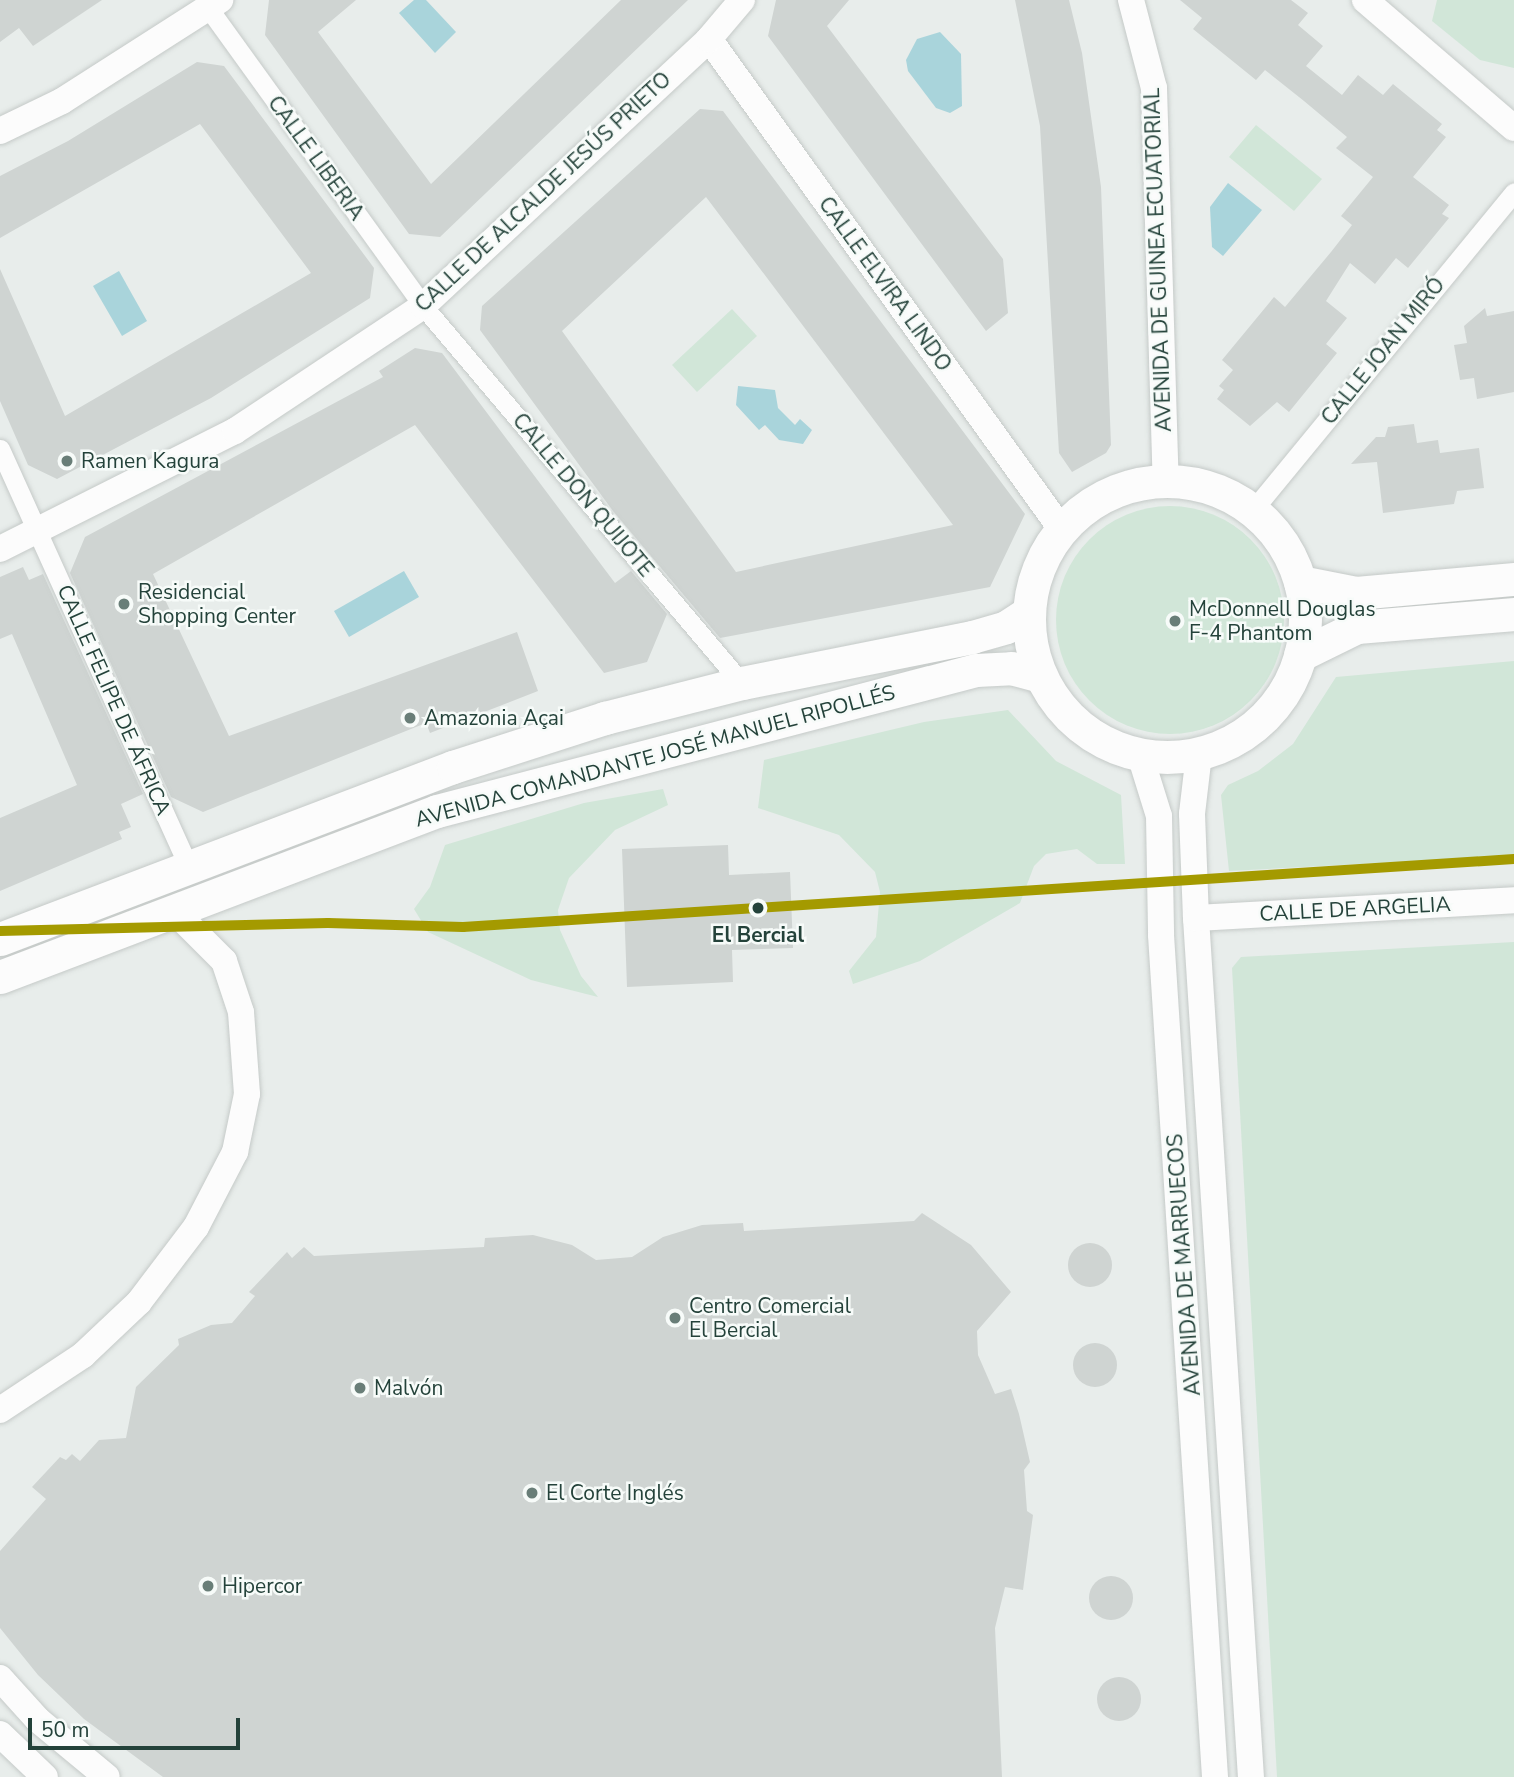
<!DOCTYPE html>
<html>
<head>
<meta charset="utf-8">
<style>
	body { margin:0 }
	#map { position:relative; width:1514px; height:1777px; overflow:hidden; background:#e8edeb; font-family:"Nunito Sans",sans-serif }
	div>[style] { position:absolute }
	.green>* { inset:0; background:#d1e6d8 }
	.round { border-radius:50% }
	.water>* { inset:0; background:#a9d4db }
	.building>* { inset:0; background:#cfd4d2 }
	.roads { filter:drop-shadow(0 0 2px #c5cac8) drop-shadow(0 0 2px #c5cac8) }
	.pedestrian>* { height:19px; margin:-9.5px; padding:0 9.5px; transform-origin:9.5px; border-radius:9.5px; background:#fcfcfc }
	.minor>* { height:26px; margin:-13px; padding:0 13px; transform-origin:13px; border-radius:13px; background:#fcfcfc }
	.tertiary>* { height:33px; margin:-16.5px; padding:0 16.5px; transform-origin:16.5px; border-radius:16.5px; background:#fcfcfc }
	.tertiary>.ring { margin:-16.5px; padding:0; box-sizing:content-box; background:none; border:33px solid #fcfcfc; border-radius:50% }
	.metro-1>* { height:10px; margin:-5px; padding:0 5px; transform-origin:5px; border-radius:5px; background:#a49a00 }
	.dots>* { width:19px; height:19px; translate:-50% -50%; box-sizing:border-box; border:4px solid #f7fbf9; border-radius:50% }
	span { translate:-50% -50%; white-space:nowrap; text-align:center; line-height:1.15; -webkit-text-stroke:5px #f7fbf9; paint-order:stroke }
	.street-label { font-size:21px; color:#24423a }
	.poi-label { font-size:21px; color:#24423a }
	.left { translate:0 -50%; text-align:left }
	.stop-label { font-size:21px; color:#24423a; font-weight:700 }
	.scale { position:absolute; left:28px; top:1718px; width:212px; height:32px; box-sizing:border-box; border:4px solid #24423a; border-top:0; padding-left:9px; font-size:21px; line-height:24px; white-space:nowrap; color:#24423a; -webkit-text-stroke:5px #f7fbf9; paint-order:stroke }
</style>
</head>
<body>
<div id="map">
	<div class="green">
		<div style="clip-path:polygon(1437px 0,1514px 0,1514px 68px,1480px 60px,1432px 21px)"></div>
		<div style="clip-path:polygon(1256px 125px,1322px 179px,1294px 211px,1229px 157px)"></div>
		<div style="clip-path:polygon(732px 309px,757px 336px,697px 392px,672px 365px)"></div>
		<div class="round" style="left:1056px;top:506px;width:228px;height:228px"></div>
		<div style="clip-path:polygon(1514px 661px,1514px 856px,1229px 871px,1221px 795px,1228px 785px,1258px 771px,1293px 744px,1336px 677px)"></div>
		<div style="clip-path:polygon(1008px 710px,1056px 761px,1121px 795px,1125px 864px,1097px 864px,1077px 849px,1046px 854px,1034px 866px,1020px 903px,920px 961px,853px 984px,849px 971px,876px 937px,880px 892px,875px 872px,839px 835px,758px 808px,764px 760px,924px 722px)"></div>
		<div style="clip-path:polygon(663px 789px,668px 805px,615px 830px,569px 878px,558px 910px,560px 930px,581px 976px,598px 997px,531px 980px,428px 932px,414px 909px,430px 887px,445px 845px,584px 803px)"></div>
		<div style="clip-path:polygon(1514px 942px,1514px 1777px,1277px 1777px,1232px 968px,1241px 957px)"></div>
	</div>
	<div class="water">
		<div style="clip-path:polygon(414px 0,426px 0,456px 32px,435px 53px,399px 13px)"></div>
		<div style="clip-path:polygon(940px 32px,961px 54px,962px 106px,950px 113px,936px 108px,908px 71px,906px 60px,917px 39px)"></div>
		<div style="clip-path:polygon(1228px 183px,1262px 210px,1223px 256px,1212px 247px,1210px 207px)"></div>
		<div style="clip-path:polygon(119px 271px,147px 321px,122px 336px,93px 286px)"></div>
		<div style="clip-path:polygon(738px 386px,775px 390px,778px 408px,795px 425px,800px 419px,812px 430px,803px 444px,779px 440px,765px 425px,759px 430px,736px 405px)"></div>
		<div style="clip-path:polygon(404px 571px,419px 597px,349px 637px,334px 611px)"></div>
	</div>
	<div class="building">
		<div style="clip-path:polygon(0 0,102px 0,33px 46px,19px 28px,0 42px)"></div>
		<div style="clip-path:polygon(269px 0,356px 0,318px 32px,431px 184px,621px 0,688px 0,440px 237px,409px 234px,265px 35px)"></div>
		<div style="clip-path:polygon(776px 0,849px 0,827px 26px,1003px 259px,1008px 313px,986px 331px,768px 36px)"></div>
		<div style="clip-path:polygon(1015px 0,1069px 0,1082px 53px,1101px 187px,1111px 445px,1106px 453px,1072px 472px,1059px 453px,1040px 126px)"></div>
		<div style="clip-path:polygon(1180px 0,1291px 0,1308px 13px,1298px 25px,1323px 46px,1306px 66px,1342px 95px,1358px 75px,1383px 95px,1393px 84px,1442px 124px,1437px 130px,1446px 137px,1413px 177px,1449px 205px,1442px 214px,1449px 218px,1408px 268px,1396px 258px,1375px 284px,1350px 263px,1326px 301px,1347px 318px,1326px 344px,1337px 353px,1289px 412px,1277px 402px,1250px 426px,1217px 399px,1224px 390px,1219px 386px,1233px 370px,1222px 360px,1274px 297px,1285px 307px,1331px 252px,1352px 225px,1341px 216px,1373px 177px,1336px 148px,1347px 137px,1304px 101px,1265px 70px,1256px 80px,1193px 29px,1202px 18px)"></div>
		<div style="clip-path:polygon(197px 62px,224px 66px,374px 268px,370px 298px,211px 398px,57px 479px,28px 465px,0 401px,0 269px,65px 416px,311px 273px,200px 124px,0 238px,0 176px,68px 141px)"></div>
		<div style="clip-path:polygon(evenodd,700px 109px,723px 111px,1025px 514px,990px 587px,720px 638px,613px 511px,480px 330px,482px 306px,700px 109px,706px 197px,953px 525px,736px 572px,562px 331px,706px 197px)"></div>
		<div style="clip-path:polygon(1485px 308px,1487px 316px,1514px 311px,1514px 392px,1477px 399px,1474px 378px,1460px 380px,1454px 345px,1467px 343px,1464px 326px)"></div>
		<div style="clip-path:polygon(415px 348px,442px 353px,615px 583px,631px 571px,667px 614px,647px 662px,604px 673px,415px 425px,153px 574px,229px 736px,517px 632px,538px 691px,430px 733px,426px 723px,203px 812px,171px 797px,70px 573px,85px 537px,383px 377px,379px 371px)"></div>
		<div style="clip-path:polygon(1414px 424px,1417px 443px,1438px 440px,1440px 453px,1479px 448px,1484px 488px,1457px 491px,1454px 504px,1383px 513px,1377px 462px,1351px 464px,1376px 437px,1385px 437px,1388px 427px)"></div>
		<div style="clip-path:polygon(23px 567px,29px 580px,43px 574px,143px 794px,121px 804px,131px 827px,119px 832px,122px 839px,0 891px,0 818px,77px 785px,12px 634px,0 639px,0 577px)"></div>
		<div style="clip-path:polygon(728px 845px,729px 875px,790px 872px,793px 948px,732px 950px,733px 982px,627px 987px,622px 849px)"></div>
		<div style="clip-path:polygon(922px 1213px,971px 1245px,1011px 1292px,977px 1331px,978px 1355px,995px 1394px,1011px 1389px,1019px 1414px,1030px 1462px,1024px 1470px,1027px 1511px,1033px 1515px,1023px 1590px,1005px 1587px,995px 1628px,1002px 1777px,163px 1777px,84px 1719px,38px 1675px,0 1628px,0 1551px,46px 1499px,32px 1487px,60px 1457px,66px 1460px,72px 1454px,80px 1461px,99px 1440px,126px 1438px,136px 1387px,179px 1345px,178px 1339px,211px 1325px,232px 1323px,255px 1296px,249px 1292px,287px 1252px,292px 1258px,304px 1247px,314px 1256px,484px 1247px,485px 1238px,533px 1235px,572px 1245px,596px 1260px,632px 1257px,663px 1237px,702px 1225px,743px 1223px,744px 1231px,914px 1221px)"></div>
		<div class="round" style="left:1068px;top:1243px;width:44px;height:44px"></div>
		<div class="round" style="left:1073px;top:1343px;width:44px;height:44px"></div>
		<div class="round" style="left:1089px;top:1576px;width:44px;height:44px"></div>
		<div class="round" style="left:1097px;top:1677px;width:44px;height:44px"></div>
	</div>
	<div class="roads">
		<div class="pedestrian">
			<div style="left:209px;top:9px;width:366px;rotate:54.2deg"></div>
			<div style="left:423px;top:306px;width:494px;rotate:49.8deg"></div>
			<div style="left:0;top:449px;width:461px;rotate:65.7deg"></div>
			<div style="left:1253px;top:510px;width:411px;rotate:-50.6deg"></div>
		</div>
		<div class="minor">
			<div style="left:1131px;top:0;width:91px;rotate:75.4deg"></div>
			<div style="left:1154px;top:88px;width:393px;rotate:88.3deg"></div>
			<div style="left:1365px;top:0;width:196px;rotate:40.7deg"></div>
			<div style="left:709px;top:39px;width:605px;rotate:54.29deg"></div>
			<div style="left:0;top:131px;width:69px;rotate:-25.8deg"></div>
			<div style="left:62px;top:101px;width:188px;rotate:-32.6deg"></div>
			<div style="left:0;top:549px;width:263px;rotate:-26.7deg"></div>
			<div style="left:235px;top:431px;width:226px;rotate:-33.6deg"></div>
			<div style="left:423px;top:306px;width:391px;rotate:-43deg"></div>
			<div style="left:709px;top:39px;width:51px;rotate:-49.8deg"></div>
			<div style="left:1199px;top:754px;width:60px;rotate:96.7deg"></div>
			<div style="left:1192px;top:814px;width:104px;rotate:87.8deg"></div>
			<div style="left:1196px;top:918px;width:861px;rotate:86.34deg"></div>
			<div style="left:1140px;top:755px;width:64px;rotate:72.7deg"></div>
			<div style="left:1159px;top:816px;width:119px;rotate:89deg"></div>
			<div style="left:1161px;top:935px;width:844px;rotate:86.33deg"></div>
			<div style="left:1196px;top:918px;width:319px;rotate:-3.2deg"></div>
			<div style="left:0;top:1410px;width:100px;rotate:-33.5deg"></div>
			<div style="left:83px;top:1355px;width:77px;rotate:-43.4deg"></div>
			<div style="left:139px;top:1302px;width:94px;rotate:-52.8deg"></div>
			<div style="left:196px;top:1227px;width:85px;rotate:-62.5deg"></div>
			<div style="left:235px;top:1152px;width:59px;rotate:-78.3deg"></div>
			<div style="left:247px;top:1094px;width:82px;rotate:-94.2deg"></div>
			<div style="left:241px;top:1012px;width:54px;rotate:-108.4deg"></div>
			<div style="left:224px;top:961px;width:71px;rotate:-135deg"></div>
			<div style="left:0;top:1678px;width:57px;rotate:47.9deg"></div>
			<div style="left:38px;top:1720px;width:89px;rotate:39.6deg"></div>
			<div style="left:0;top:1734px;width:62px;rotate:43.7deg"></div>
		</div>
		<div class="tertiary">
			<div class="ring" style="left:1029px;top:481px;width:243px;height:243px"></div>
			<div style="left:1300px;top:582px;width:57px;rotate:11.1deg"></div>
			<div style="left:1356px;top:593px;width:159px;rotate:-5.1deg"></div>
			<div style="left:1300px;top:655px;width:64px;rotate:-26.2deg"></div>
			<div style="left:1357px;top:627px;width:158px;rotate:-4.7deg"></div>
			<div style="left:0;top:939px;width:485px;rotate:-20.8deg"></div>
			<div style="left:453px;top:767px;width:160px;rotate:-17.9deg"></div>
			<div style="left:605px;top:718px;width:141px;rotate:-14.3deg"></div>
			<div style="left:742px;top:683px;width:235px;rotate:-11.3deg"></div>
			<div style="left:972px;top:637px;width:35px;rotate:-16deg"></div>
			<div style="left:1006px;top:627px;width:27px;rotate:-33deg"></div>
			<div style="left:0;top:977px;width:467px;rotate:-20.8deg"></div>
			<div style="left:437px;top:811px;width:557px;rotate:-14.66deg"></div>
			<div style="left:976px;top:670px;width:35px;rotate:-3deg"></div>
			<div style="left:1011px;top:668px;width:30px;rotate:15deg"></div>
		</div>
	</div>
	<div class="metro-1">
		<div style="left:0;top:931px;width:328px;rotate:-1.4deg"></div>
		<div style="left:328px;top:923px;width:135px;rotate:1.7deg"></div>
		<div style="left:463px;top:927px;width:1053px;rotate:-3.7deg"></div>
	</div>
	<div class="dots">
		<div style="left:67px;top:461px;background:#697e78"></div>
		<div style="left:124px;top:604px;background:#697e78"></div>
		<div style="left:1175px;top:621px;background:#697e78"></div>
		<div style="left:410px;top:718px;background:#697e78"></div>
		<div style="left:758px;top:908px;background:#24423a"></div>
		<div style="left:675px;top:1318px;background:#697e78"></div>
		<div style="left:360px;top:1388px;background:#697e78"></div>
		<div style="left:532px;top:1493px;background:#697e78"></div>
		<div style="left:208px;top:1586px;background:#697e78"></div>
	</div>
	<div class="street-label">
		<span style="left:316px;top:158px;rotate:54deg">CALLE LIBERIA</span>
		<span style="left:543px;top:192px;rotate:-43deg">CALLE DE ALCALDE JESÚS PRIETO</span>
		<span style="left:1158px;top:260px;rotate:-92deg">AVENIDA DE GUINEA ECUATORIAL</span>
		<span style="left:885px;top:284px;rotate:54deg">CALLE ELVIRA LINDO</span>
		<span style="left:1383px;top:351px;rotate:-51deg">CALLE JOAN MIRÓ</span>
		<span style="left:583px;top:495px;rotate:50deg">CALLE DON QUIJOTE</span>
		<span style="left:114px;top:700px;rotate:66deg">CALLE FELIPE DE ÁFRICA</span>
		<span style="left:655px;top:756px;rotate:-15deg">AVENIDA COMANDANTE JOSÉ MANUEL RIPOLLÉS</span>
		<span style="left:1355px;top:909px;rotate:-3deg">CALLE DE ARGELIA</span>
		<span style="left:1184px;top:1265px;rotate:-94deg">AVENIDA DE MARRUECOS</span>
	</div>
	<div class="poi-label">
		<span class="left" style="left:81px;top:461px">Ramen Kagura</span>
		<span class="left" style="left:138px;top:604px">Residencial<br>Shopping Center</span>
		<span class="left" style="left:1189px;top:621px">McDonnell Douglas<br>F-4 Phantom</span>
		<span class="left" style="left:424px;top:718px">Amazonia Açai</span>
		<span class="left" style="left:689px;top:1318px">Centro Comercial<br>El Bercial</span>
		<span class="left" style="left:374px;top:1388px">Malvón</span>
		<span class="left" style="left:546px;top:1493px">El Corte Inglés</span>
		<span class="left" style="left:222px;top:1586px">Hipercor</span>
	</div>
	<div class="stop-label">
		<span style="left:758px;top:935px">El Bercial</span>
	</div>
	<div class="scale">50 m</div>
</div>
</body>
</html>
